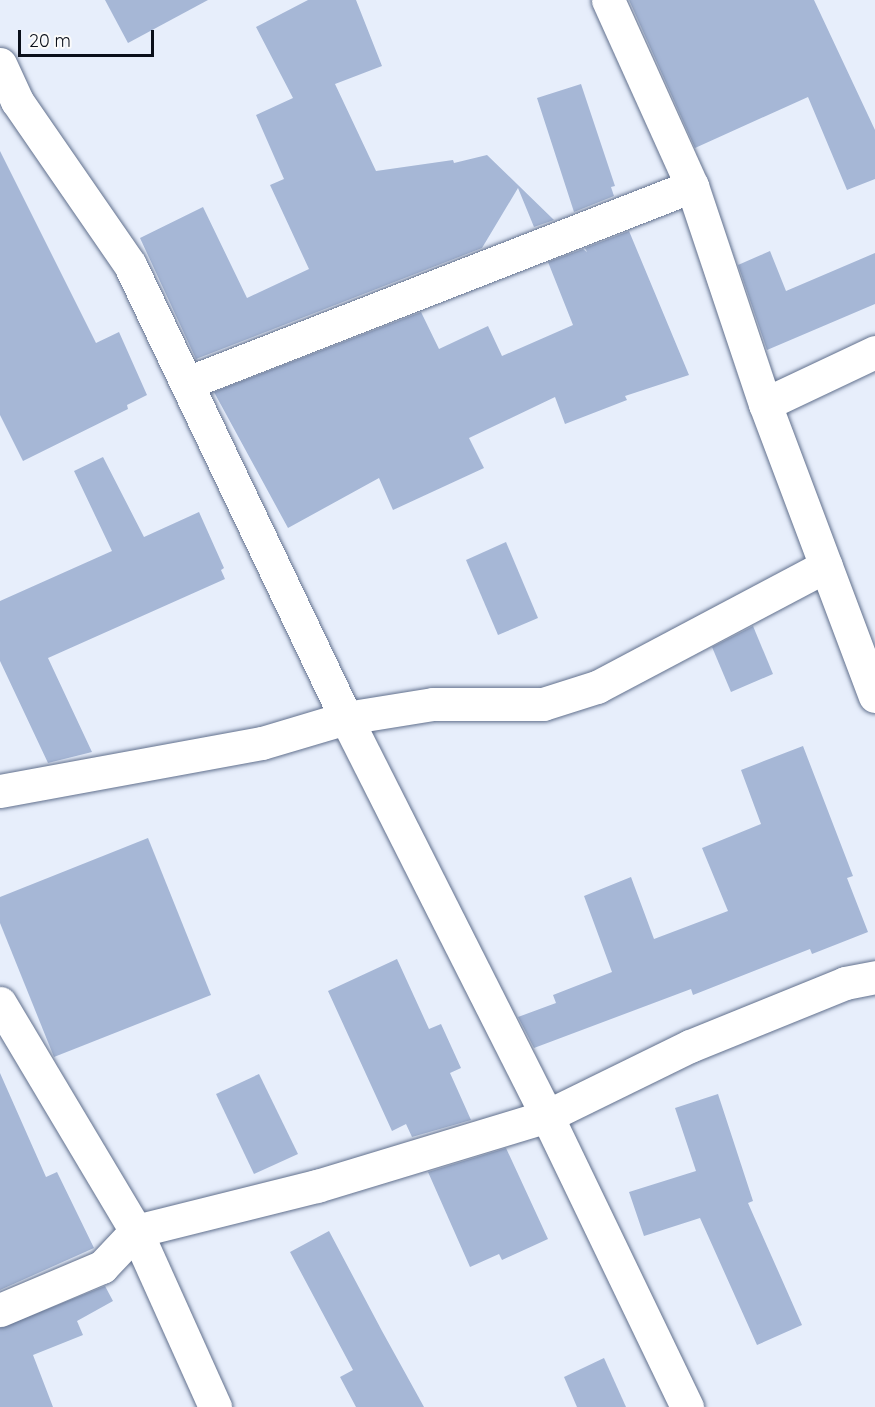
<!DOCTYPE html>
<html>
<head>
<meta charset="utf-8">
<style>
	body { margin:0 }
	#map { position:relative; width:875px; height:1407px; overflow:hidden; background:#e7eefb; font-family:Quicksand,sans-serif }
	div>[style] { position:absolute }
	.building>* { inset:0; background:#a6b7d6 }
	.roads { filter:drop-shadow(0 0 2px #61708d) drop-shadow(0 0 2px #61708d) }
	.minor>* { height:33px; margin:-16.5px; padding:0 16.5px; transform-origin:16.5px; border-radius:16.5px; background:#fff }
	span { translate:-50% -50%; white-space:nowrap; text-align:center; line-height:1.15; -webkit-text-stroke:4.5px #fbfbfb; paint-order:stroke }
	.scale { position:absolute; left:18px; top:30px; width:136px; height:27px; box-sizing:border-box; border:3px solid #0a0f1a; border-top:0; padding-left:8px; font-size:18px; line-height:21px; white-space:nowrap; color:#0a0f1a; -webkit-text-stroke:4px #fbfbfb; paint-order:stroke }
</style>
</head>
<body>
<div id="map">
	<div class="building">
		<div style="clip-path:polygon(105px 0,208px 0,128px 43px)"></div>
		<div style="clip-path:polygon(308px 0,356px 0,382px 66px,335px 84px,376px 171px,453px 160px,454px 163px,487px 155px,554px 220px,534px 227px,518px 188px,482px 248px,196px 359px,140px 238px,203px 207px,247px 298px,309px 269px,270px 185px,284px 179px,256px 115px,293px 98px,256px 27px)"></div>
		<div style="clip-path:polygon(629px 0,814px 0,875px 130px,875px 179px,847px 190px,808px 97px,695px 148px)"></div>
		<div style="clip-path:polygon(581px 84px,615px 186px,611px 187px,614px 196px,574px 212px,537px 98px)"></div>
		<div style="clip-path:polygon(0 151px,96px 343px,119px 332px,147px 395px,127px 405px,128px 409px,23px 461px,0 415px)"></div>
		<div style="clip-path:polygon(629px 231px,689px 375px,625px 396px,627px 400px,565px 424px,555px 397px,469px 438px,484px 468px,393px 510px,379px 478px,288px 528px,214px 392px,421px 312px,439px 349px,488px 326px,502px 356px,573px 325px,548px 262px,583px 249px,587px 252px,585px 248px)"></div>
		<div style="clip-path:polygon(770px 251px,786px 291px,875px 253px,875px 304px,767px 350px,738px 265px)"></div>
		<div style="clip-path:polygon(103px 457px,144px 537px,199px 512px,224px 568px,221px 570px,225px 579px,48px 658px,92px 752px,48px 763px,0 661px,0 601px,112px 551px,74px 471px)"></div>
		<div style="clip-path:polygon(506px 542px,538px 618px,498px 635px,466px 560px)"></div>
		<div style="clip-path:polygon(753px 626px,773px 674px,731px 692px,712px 647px)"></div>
		<div style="clip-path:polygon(803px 746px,853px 876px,847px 878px,868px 932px,812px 954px,810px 949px,693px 995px,691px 989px,534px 1048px,518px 1017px,556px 1003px,553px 995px,612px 972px,584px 896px,631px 877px,654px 939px,728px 911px,702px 848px,761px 824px,741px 770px)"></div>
		<div style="clip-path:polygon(148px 838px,211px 995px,54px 1057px,0 923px,0 897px)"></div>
		<div style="clip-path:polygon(397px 959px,429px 1029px,441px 1024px,461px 1068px,450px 1073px,471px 1120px,412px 1137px,406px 1124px,392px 1131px,328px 991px)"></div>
		<div style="clip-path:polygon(0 1073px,46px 1177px,57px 1172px,94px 1248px,0 1290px)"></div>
		<div style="clip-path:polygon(259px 1074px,298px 1154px,254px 1174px,216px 1094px)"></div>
		<div style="clip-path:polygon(718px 1094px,753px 1201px,748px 1203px,802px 1325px,757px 1345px,700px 1218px,644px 1236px,629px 1192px,696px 1171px,675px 1108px)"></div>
		<div style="clip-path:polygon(506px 1148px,548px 1239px,502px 1260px,499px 1254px,470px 1267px,428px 1172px)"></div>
		<div style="clip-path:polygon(329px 1231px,382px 1331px,424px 1407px,356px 1407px,340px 1377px,353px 1370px,290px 1252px)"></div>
		<div style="clip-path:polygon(105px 1286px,113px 1301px,77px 1321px,83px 1335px,33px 1355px,53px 1407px,0 1407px,0 1328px)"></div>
		<div style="clip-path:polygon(604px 1358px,626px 1407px,577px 1407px,564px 1377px)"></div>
	</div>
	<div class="roads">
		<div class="minor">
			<div style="left:608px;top:0;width:204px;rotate:65.7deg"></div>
			<div style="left:692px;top:186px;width:230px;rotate:71.5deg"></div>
			<div style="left:765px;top:404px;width:312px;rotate:69.4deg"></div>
			<div style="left:0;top:64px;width:41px;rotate:65.3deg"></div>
			<div style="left:17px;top:101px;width:199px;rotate:55.4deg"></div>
			<div style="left:130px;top:265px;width:502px;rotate:64.51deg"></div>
			<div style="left:346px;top:718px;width:446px;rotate:63.2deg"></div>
			<div style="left:547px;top:1116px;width:323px;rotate:64.3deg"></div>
			<div style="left:187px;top:383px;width:542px;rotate:-21.31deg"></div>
			<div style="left:765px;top:404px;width:122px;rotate:-25.3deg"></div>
			<div style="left:0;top:791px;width:266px;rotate:-10.4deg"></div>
			<div style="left:262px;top:743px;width:88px;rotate:-16.6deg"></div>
			<div style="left:346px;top:718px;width:88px;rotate:-9.1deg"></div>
			<div style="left:433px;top:704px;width:110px"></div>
			<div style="left:543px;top:704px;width:57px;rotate:-17.5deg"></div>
			<div style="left:597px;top:687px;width:259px;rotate:-27.9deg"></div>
			<div style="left:0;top:1003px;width:265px;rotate:59.2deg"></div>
			<div style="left:136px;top:1231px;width:193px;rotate:65.8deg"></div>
			<div style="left:0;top:1310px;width:111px;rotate:-22.9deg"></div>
			<div style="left:102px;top:1267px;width:50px;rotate:-46.6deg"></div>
			<div style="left:136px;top:1231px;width:187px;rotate:-14deg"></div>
			<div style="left:317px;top:1186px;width:240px;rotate:-16.9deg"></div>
			<div style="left:547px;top:1116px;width:159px;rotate:-26.1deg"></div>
			<div style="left:690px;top:1046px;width:167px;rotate:-22.1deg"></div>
			<div style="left:845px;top:983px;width:31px;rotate:-11deg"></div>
		</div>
	</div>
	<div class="scale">20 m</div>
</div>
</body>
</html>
